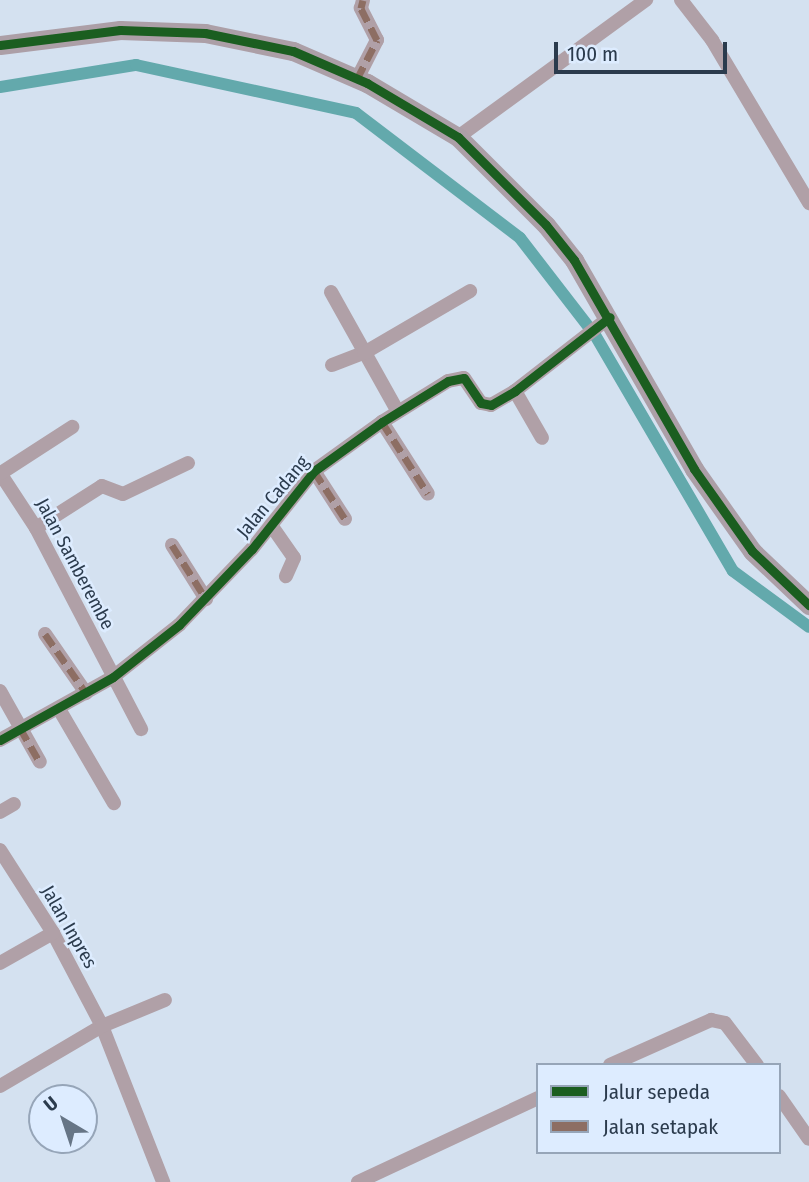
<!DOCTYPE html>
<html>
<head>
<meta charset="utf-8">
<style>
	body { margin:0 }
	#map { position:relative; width:809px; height:1182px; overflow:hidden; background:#d4e1f0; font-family:"Fira Sans Condensed",sans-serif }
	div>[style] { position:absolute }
	.canal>* { height:12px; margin:-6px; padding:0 6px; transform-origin:6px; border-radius:6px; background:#63a9ac }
	.street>* { height:14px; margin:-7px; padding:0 7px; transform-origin:7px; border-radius:7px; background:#b0a0a7 }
	.secondary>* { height:19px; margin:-9.5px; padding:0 9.5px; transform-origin:9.5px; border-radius:9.5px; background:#ac9fa7 }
	.quiet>* { height:7px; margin-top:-3.5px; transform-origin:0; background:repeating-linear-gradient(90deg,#8d6e63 0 14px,transparent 0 21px) }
	.cycleway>* { height:9px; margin:-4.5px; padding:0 4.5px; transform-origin:4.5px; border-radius:4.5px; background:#1b5e20 }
	span { translate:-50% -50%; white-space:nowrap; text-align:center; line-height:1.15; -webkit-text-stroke:5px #ddecff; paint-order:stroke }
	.street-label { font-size:19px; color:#2b3b4d }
	.legend { position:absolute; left:536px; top:1063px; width:245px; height:91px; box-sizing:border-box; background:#ddecff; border:2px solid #96a5b8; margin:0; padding:9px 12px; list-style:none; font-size:21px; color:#2b3b4d }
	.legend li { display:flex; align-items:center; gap:14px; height:35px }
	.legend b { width:35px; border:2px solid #96a5b8 }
	.north { position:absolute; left:28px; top:1084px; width:70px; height:70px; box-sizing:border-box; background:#ddecff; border:2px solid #96a5b8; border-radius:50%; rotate:321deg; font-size:19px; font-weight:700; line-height:28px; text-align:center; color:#2b3b4d }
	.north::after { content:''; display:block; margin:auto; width:24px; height:32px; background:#667586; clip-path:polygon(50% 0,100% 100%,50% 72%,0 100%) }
	.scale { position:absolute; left:554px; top:42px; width:173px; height:32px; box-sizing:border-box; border:4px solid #2b3b4d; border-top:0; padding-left:9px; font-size:21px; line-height:24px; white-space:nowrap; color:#2b3b4d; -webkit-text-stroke:5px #ddecff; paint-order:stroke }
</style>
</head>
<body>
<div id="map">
	<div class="canal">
		<div style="left:0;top:87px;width:138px;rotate:-9.2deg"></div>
		<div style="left:136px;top:65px;width:225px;rotate:12.3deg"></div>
		<div style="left:356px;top:113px;width:206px;rotate:37.3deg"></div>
		<div style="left:520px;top:238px;width:123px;rotate:52.3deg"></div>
		<div style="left:595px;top:335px;width:273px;rotate:59.7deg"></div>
		<div style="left:733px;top:571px;width:94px;rotate:36.4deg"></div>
	</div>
	<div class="street">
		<div style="left:681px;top:0;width:51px;rotate:52.2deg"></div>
		<div style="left:712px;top:40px;width:190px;rotate:59.2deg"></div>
		<div style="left:357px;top:79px;width:44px;rotate:-62.9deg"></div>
		<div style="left:377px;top:40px;width:36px;rotate:-117deg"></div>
		<div style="left:361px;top:8px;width:8px;rotate:-76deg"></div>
		<div style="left:458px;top:137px;width:233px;rotate:-36.1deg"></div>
		<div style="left:331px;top:292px;width:137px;rotate:60.8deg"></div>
		<div style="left:332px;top:365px;width:34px;rotate:-21deg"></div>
		<div style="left:364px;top:353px;width:123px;rotate:-30.3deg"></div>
		<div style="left:515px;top:391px;width:54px;rotate:60.1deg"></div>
		<div style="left:382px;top:422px;width:85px;rotate:57.4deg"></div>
		<div style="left:314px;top:471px;width:57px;rotate:57.1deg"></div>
		<div style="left:0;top:473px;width:66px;rotate:56.8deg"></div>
		<div style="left:36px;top:528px;width:227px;rotate:62.4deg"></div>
		<div style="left:1px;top:473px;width:85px;rotate:-32.9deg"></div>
		<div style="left:271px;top:525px;width:40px;rotate:55.1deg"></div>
		<div style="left:294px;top:558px;width:20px;rotate:114deg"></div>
		<div style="left:36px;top:528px;width:78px;rotate:-32.5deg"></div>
		<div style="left:102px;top:486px;width:22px;rotate:21deg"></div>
		<div style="left:123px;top:494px;width:72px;rotate:-25.5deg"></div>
		<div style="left:172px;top:545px;width:64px;rotate:57.8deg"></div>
		<div style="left:45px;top:634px;width:72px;rotate:55.2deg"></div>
		<div style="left:0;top:691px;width:81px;rotate:60.6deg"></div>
		<div style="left:59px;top:709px;width:109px;rotate:59.7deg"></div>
		<div style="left:0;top:740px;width:129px;rotate:-29.1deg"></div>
		<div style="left:113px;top:677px;width:84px;rotate:-38.2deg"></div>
		<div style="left:179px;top:625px;width:105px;rotate:-46.2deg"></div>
		<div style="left:252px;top:549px;width:100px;rotate:-51.5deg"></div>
		<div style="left:314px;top:471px;width:84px;rotate:-35.8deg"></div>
		<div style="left:382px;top:422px;width:78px;rotate:-31.8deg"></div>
		<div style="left:448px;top:381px;width:16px;rotate:-11deg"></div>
		<div style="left:464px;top:378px;width:30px;rotate:56deg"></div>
		<div style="left:481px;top:403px;width:10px;rotate:11deg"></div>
		<div style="left:491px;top:405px;width:28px;rotate:-30deg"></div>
		<div style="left:515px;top:391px;width:120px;rotate:-37.9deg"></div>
		<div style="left:0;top:812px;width:16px;rotate:-30deg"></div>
		<div style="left:0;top:850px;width:98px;rotate:57.4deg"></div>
		<div style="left:53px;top:933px;width:105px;rotate:62.2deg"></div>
		<div style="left:102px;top:1026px;width:168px;rotate:68.6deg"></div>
		<div style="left:0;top:963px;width:61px;rotate:-29.5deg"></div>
		<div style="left:610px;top:1065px;width:111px;rotate:-24deg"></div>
		<div style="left:711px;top:1020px;width:14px;rotate:12deg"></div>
		<div style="left:725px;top:1023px;width:53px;rotate:52.7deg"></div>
		<div style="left:0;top:1086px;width:118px;rotate:-30.5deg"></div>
		<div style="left:102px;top:1026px;width:68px;rotate:-22.4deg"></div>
		<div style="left:779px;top:1096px;width:52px;rotate:55.1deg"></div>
		<div style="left:358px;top:1182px;width:199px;rotate:-25deg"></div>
	</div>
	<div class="secondary">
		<div style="left:0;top:45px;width:121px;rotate:-7.1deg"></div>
		<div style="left:120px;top:30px;width:85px;rotate:2deg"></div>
		<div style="left:205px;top:33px;width:90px;rotate:11.6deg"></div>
		<div style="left:293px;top:51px;width:81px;rotate:23.4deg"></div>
		<div style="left:367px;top:83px;width:106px;rotate:30.7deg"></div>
		<div style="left:458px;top:137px;width:124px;rotate:45deg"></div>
		<div style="left:546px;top:225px;width:45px;rotate:51.3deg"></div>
		<div style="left:574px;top:260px;width:241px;rotate:60.1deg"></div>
		<div style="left:694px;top:469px;width:100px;rotate:54.7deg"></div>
		<div style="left:752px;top:551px;width:79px;rotate:43.5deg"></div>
	</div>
	<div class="quiet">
		<div style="left:357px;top:79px;width:44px;rotate:-62.9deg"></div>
		<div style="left:377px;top:40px;width:36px;rotate:-117deg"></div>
		<div style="left:361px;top:8px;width:8px;rotate:-76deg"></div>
		<div style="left:382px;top:422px;width:85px;rotate:57.4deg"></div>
		<div style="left:314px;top:471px;width:57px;rotate:57.1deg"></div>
		<div style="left:172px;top:545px;width:64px;rotate:57.8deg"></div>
		<div style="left:45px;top:634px;width:72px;rotate:55.2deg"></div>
		<div style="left:20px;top:728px;width:39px;rotate:60deg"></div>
	</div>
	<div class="cycleway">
		<div style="left:0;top:45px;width:121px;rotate:-7.1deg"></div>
		<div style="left:120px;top:30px;width:85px;rotate:2deg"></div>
		<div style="left:205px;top:33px;width:90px;rotate:11.6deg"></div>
		<div style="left:293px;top:51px;width:81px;rotate:23.4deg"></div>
		<div style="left:367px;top:83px;width:106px;rotate:30.7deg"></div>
		<div style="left:458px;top:137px;width:124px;rotate:45deg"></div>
		<div style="left:546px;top:225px;width:45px;rotate:51.3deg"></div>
		<div style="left:574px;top:260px;width:241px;rotate:60.1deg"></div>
		<div style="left:694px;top:469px;width:100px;rotate:54.7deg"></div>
		<div style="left:752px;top:551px;width:79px;rotate:43.5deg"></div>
		<div style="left:0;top:740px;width:129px;rotate:-29.1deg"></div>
		<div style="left:113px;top:677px;width:84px;rotate:-38.2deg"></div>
		<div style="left:179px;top:625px;width:105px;rotate:-46.2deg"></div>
		<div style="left:252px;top:549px;width:100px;rotate:-51.5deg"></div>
		<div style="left:314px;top:471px;width:84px;rotate:-35.8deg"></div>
		<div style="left:382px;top:422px;width:78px;rotate:-31.8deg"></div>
		<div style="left:448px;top:381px;width:16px;rotate:-11deg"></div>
		<div style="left:464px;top:378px;width:30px;rotate:56deg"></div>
		<div style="left:481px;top:403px;width:10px;rotate:11deg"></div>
		<div style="left:491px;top:405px;width:28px;rotate:-30deg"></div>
		<div style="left:515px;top:391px;width:120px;rotate:-37.9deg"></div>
	</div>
	<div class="street-label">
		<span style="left:273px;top:497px;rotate:-50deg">Jalan Cadang</span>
		<span style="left:75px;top:564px;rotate:62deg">Jalan Samberembe</span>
		<span style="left:69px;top:927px;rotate:60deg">Jalan Inpres</span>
	</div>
	<ul class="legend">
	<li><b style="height:9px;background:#1b5e20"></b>Jalur sepeda</li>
	<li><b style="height:9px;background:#8d6e63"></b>Jalan setapak</li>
	</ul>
	<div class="north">U</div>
	<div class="scale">100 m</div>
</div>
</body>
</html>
